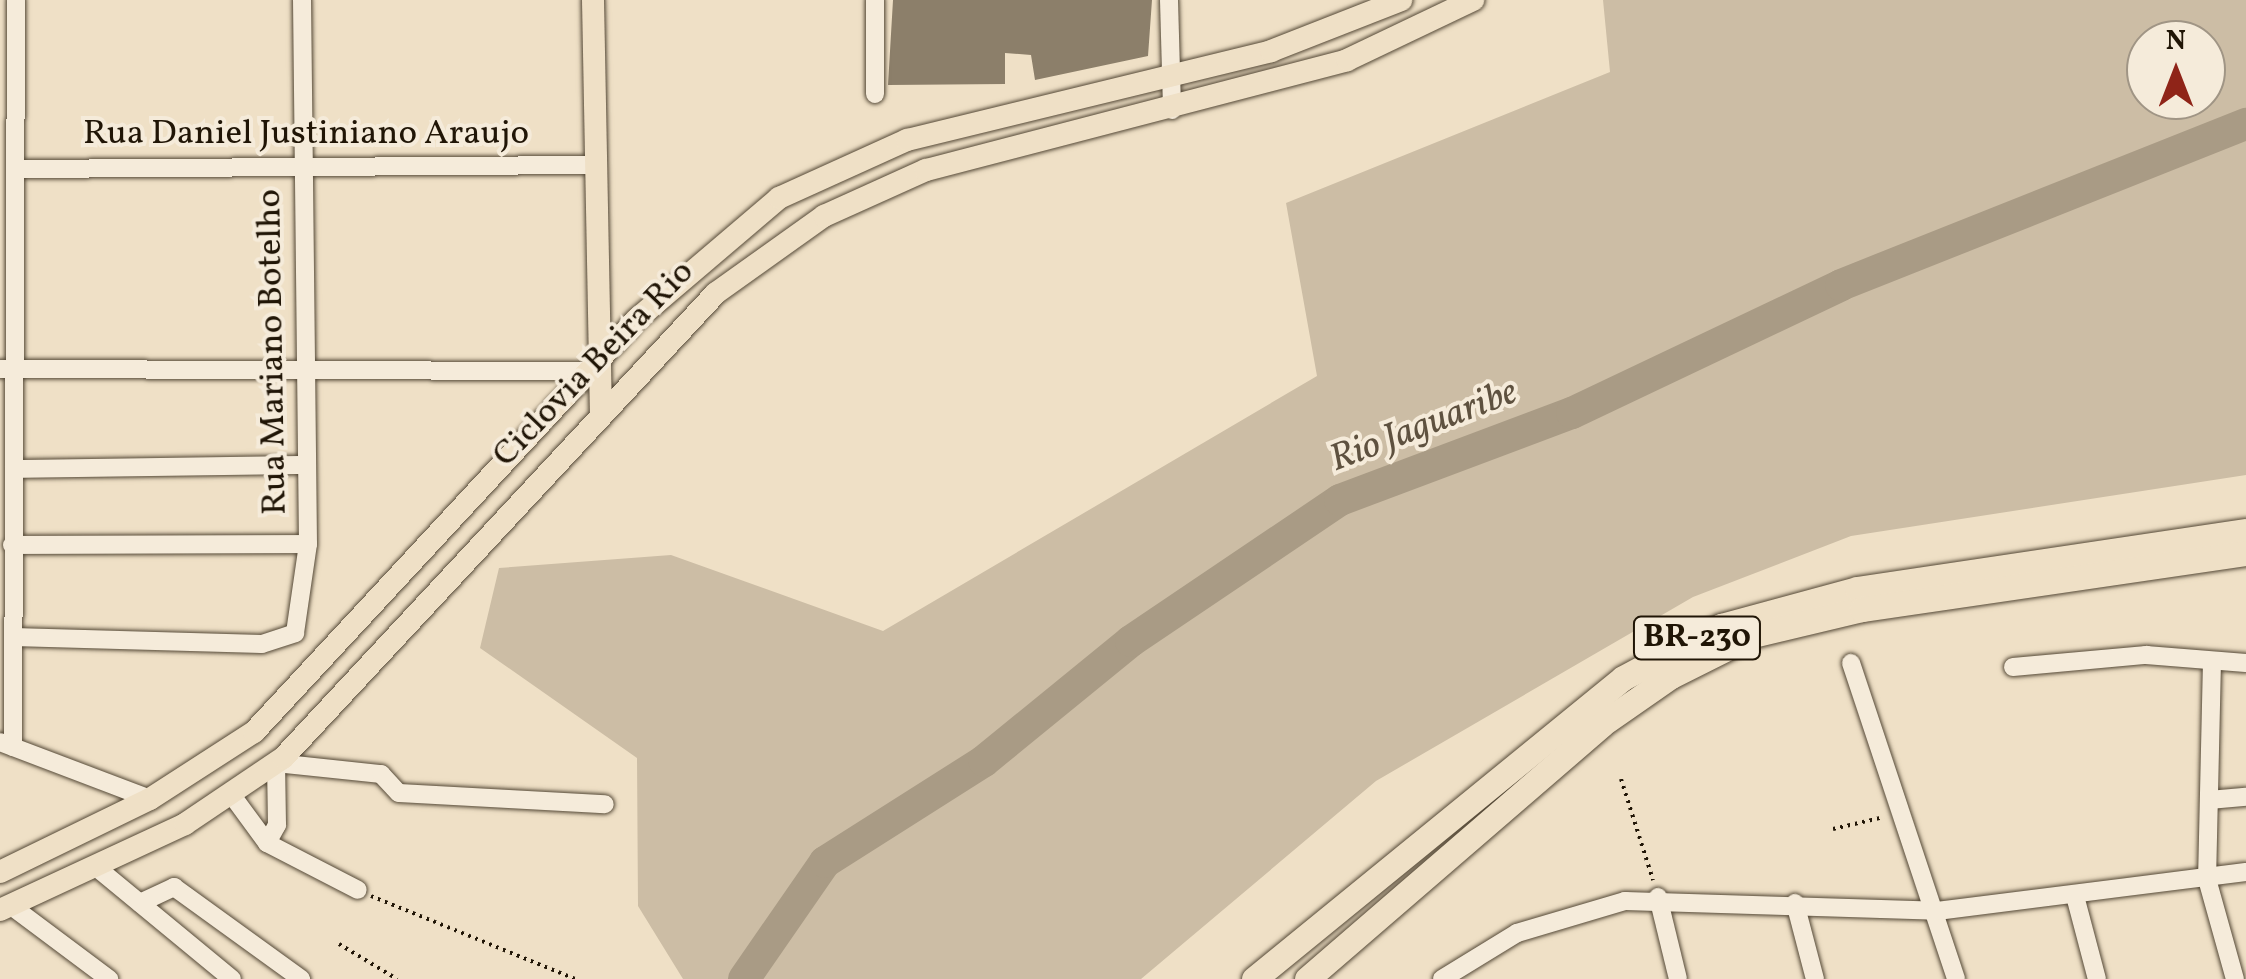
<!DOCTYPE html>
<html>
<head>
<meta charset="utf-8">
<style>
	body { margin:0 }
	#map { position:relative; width:2246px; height:979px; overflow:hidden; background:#efe0c6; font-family:Vollkorn,serif }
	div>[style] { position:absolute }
	.green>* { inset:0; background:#ccbda5 }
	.river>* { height:32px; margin:-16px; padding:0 16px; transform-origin:16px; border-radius:16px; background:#a99b85 }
	.building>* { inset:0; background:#8c7f6a }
	.path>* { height:4px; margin-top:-2px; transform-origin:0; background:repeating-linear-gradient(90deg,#201506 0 2.5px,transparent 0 7.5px) }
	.roads { filter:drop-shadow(0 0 2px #544836) drop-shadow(0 0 2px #544836) }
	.minor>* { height:18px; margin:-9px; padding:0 9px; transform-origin:9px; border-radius:9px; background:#f5ebda }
	.major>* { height:22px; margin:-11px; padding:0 11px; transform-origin:11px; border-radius:11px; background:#efe0c6 }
	.highway>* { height:25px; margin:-12.5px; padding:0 12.5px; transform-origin:12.5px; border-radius:12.5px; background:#efe0c6 }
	span { translate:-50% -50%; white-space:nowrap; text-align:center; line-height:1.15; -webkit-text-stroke:8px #f5ebda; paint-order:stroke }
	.shield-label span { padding:2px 8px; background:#f5ebda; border:2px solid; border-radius:8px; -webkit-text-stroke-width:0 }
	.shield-label { font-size:32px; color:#201506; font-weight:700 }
	.street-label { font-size:35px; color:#201506 }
	.water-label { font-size:38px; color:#5e513f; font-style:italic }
	.north { position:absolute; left:2126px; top:20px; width:100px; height:100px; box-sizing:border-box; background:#f5ebda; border:2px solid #a09585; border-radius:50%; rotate:0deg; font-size:28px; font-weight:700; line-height:40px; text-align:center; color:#201506 }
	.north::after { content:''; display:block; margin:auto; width:35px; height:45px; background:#8f2418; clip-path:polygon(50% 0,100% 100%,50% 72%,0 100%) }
</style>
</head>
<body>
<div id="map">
	<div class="green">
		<div style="clip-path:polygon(evenodd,1603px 0,2246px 0,2246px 475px,1851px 536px,1693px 597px,1376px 781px,1141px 979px,683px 979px,638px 906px,637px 758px,480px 648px,499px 568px,671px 555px,883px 631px,1317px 376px,1286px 203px,1610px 72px,1603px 0,2146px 40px,2206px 40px,2206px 100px,2146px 100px,2146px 40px)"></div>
	</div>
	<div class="river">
		<div style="left:744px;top:979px;width:142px;rotate:-55.3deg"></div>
		<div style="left:825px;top:862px;width:188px;rotate:-32.4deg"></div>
		<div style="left:984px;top:761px;width:190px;rotate:-39.2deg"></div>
		<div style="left:1131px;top:641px;width:252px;rotate:-34deg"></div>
		<div style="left:1340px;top:500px;width:248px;rotate:-20.6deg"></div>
		<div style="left:1572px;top:413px;width:298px;rotate:-25.4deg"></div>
		<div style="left:1841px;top:285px;width:436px;rotate:-21.7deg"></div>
	</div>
	<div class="building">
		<div style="clip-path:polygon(893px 0,1152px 0,1148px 56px,1035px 80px,1031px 55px,1005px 53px,1005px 84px,888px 85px)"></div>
	</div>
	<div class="path">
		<div style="left:1621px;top:779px;width:106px;rotate:72.4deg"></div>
		<div style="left:1833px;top:829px;width:52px;rotate:-13.2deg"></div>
		<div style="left:371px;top:896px;width:220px;rotate:22.1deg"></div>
		<div style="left:339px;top:944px;width:68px;rotate:31.1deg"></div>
	</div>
	<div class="roads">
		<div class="minor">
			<div style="left:1169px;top:0;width:110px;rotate:88.4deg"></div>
			<div style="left:875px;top:94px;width:94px;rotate:-90deg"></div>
			<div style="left:18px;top:169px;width:577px;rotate:-0.4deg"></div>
			<div style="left:0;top:369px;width:587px;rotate:0.2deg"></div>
			<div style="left:14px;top:469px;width:293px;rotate:-0.8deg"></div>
			<div style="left:12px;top:545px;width:296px;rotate:-0.2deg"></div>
			<div style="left:13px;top:637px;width:249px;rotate:1.6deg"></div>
			<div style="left:262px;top:644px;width:35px;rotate:-18deg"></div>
			<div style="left:295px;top:633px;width:90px;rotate:-81.7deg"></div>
			<div style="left:308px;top:544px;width:544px;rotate:-90.63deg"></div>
			<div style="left:2212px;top:661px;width:218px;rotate:91.3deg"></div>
			<div style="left:2207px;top:879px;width:104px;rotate:74.4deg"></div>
			<div style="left:1851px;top:663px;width:333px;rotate:71.6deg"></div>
			<div style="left:2013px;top:667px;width:134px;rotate:-5.2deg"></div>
			<div style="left:2146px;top:655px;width:100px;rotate:4.6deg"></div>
			<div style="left:0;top:742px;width:160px;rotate:20.8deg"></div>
			<div style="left:13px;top:747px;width:747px;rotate:-89.77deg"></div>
			<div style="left:276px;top:763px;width:106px;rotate:6deg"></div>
			<div style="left:381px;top:774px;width:26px;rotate:47deg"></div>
			<div style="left:399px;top:793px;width:206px;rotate:3.1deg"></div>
			<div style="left:231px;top:794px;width:61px;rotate:53.7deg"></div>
			<div style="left:267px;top:843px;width:102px;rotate:27.3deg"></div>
			<div style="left:2209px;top:800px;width:37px;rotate:-5deg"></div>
			<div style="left:267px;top:843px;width:21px;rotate:-61deg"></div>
			<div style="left:277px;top:825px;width:62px;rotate:-90.9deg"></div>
			<div style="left:96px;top:867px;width:176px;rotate:39.5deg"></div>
			<div style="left:2075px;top:896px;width:86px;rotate:75.2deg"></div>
			<div style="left:1658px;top:897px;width:84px;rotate:76.3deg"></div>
			<div style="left:140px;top:903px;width:38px;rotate:-25deg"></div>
			<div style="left:174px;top:887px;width:157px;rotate:35.9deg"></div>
			<div style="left:1795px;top:903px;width:79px;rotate:75.3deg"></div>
			<div style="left:10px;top:905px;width:124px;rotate:36.8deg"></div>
			<div style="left:1442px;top:979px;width:88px;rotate:-31.5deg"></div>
			<div style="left:1517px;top:933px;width:113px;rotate:-16.5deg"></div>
			<div style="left:1625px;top:901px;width:312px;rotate:1.8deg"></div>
			<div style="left:1937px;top:911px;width:311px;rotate:-7.2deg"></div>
		</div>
		<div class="major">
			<div style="left:593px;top:0;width:415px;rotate:88.9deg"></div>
			<div style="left:0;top:872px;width:167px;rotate:-26deg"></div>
			<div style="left:150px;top:799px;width:124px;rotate:-32.8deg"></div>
			<div style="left:254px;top:732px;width:563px;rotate:-47.16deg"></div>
			<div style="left:637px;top:319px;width:187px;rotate:-40.4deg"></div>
			<div style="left:779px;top:198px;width:141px;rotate:-24.4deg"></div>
			<div style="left:907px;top:140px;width:375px;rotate:-13.7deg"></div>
			<div style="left:1271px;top:51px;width:140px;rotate:-21.4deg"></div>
			<div style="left:0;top:910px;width:204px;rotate:-24.9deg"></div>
			<div style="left:185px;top:824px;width:118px;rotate:-34deg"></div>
			<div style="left:283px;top:758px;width:635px;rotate:-47.04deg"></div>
			<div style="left:716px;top:293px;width:133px;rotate:-35.5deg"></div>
			<div style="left:824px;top:216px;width:112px;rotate:-24.3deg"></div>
			<div style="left:926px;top:170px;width:435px;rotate:-14.6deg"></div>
			<div style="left:1347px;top:60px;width:140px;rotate:-25.5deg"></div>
		</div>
		<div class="highway">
			<div style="left:1254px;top:979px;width:476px;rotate:-39.2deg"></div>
			<div style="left:1623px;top:678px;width:111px;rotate:-28deg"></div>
			<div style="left:1721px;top:626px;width:141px;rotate:-15.2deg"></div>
			<div style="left:1857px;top:589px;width:393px;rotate:-8.5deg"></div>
			<div style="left:1307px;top:979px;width:390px;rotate:-40.8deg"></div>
			<div style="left:1602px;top:724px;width:84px;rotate:-34.8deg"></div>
			<div style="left:1671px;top:676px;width:92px;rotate:-26.6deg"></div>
			<div style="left:1753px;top:635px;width:112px;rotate:-13.4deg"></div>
			<div style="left:1862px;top:609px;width:388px;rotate:-8.3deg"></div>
		</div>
	</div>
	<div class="shield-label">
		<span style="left:1697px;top:638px">BR-230</span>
	</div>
	<div class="street-label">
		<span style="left:306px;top:134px">Rua Daniel Justiniano Araujo</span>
		<span style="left:273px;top:352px;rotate:-91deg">Rua Mariano Botelho</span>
		<span style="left:594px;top:364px;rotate:-46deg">Ciclovia Beira Rio</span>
	</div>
	<div class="water-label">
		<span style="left:1424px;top:427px;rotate:-21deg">Rio Jaguaribe</span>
	</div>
	<div class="north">N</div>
</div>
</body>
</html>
